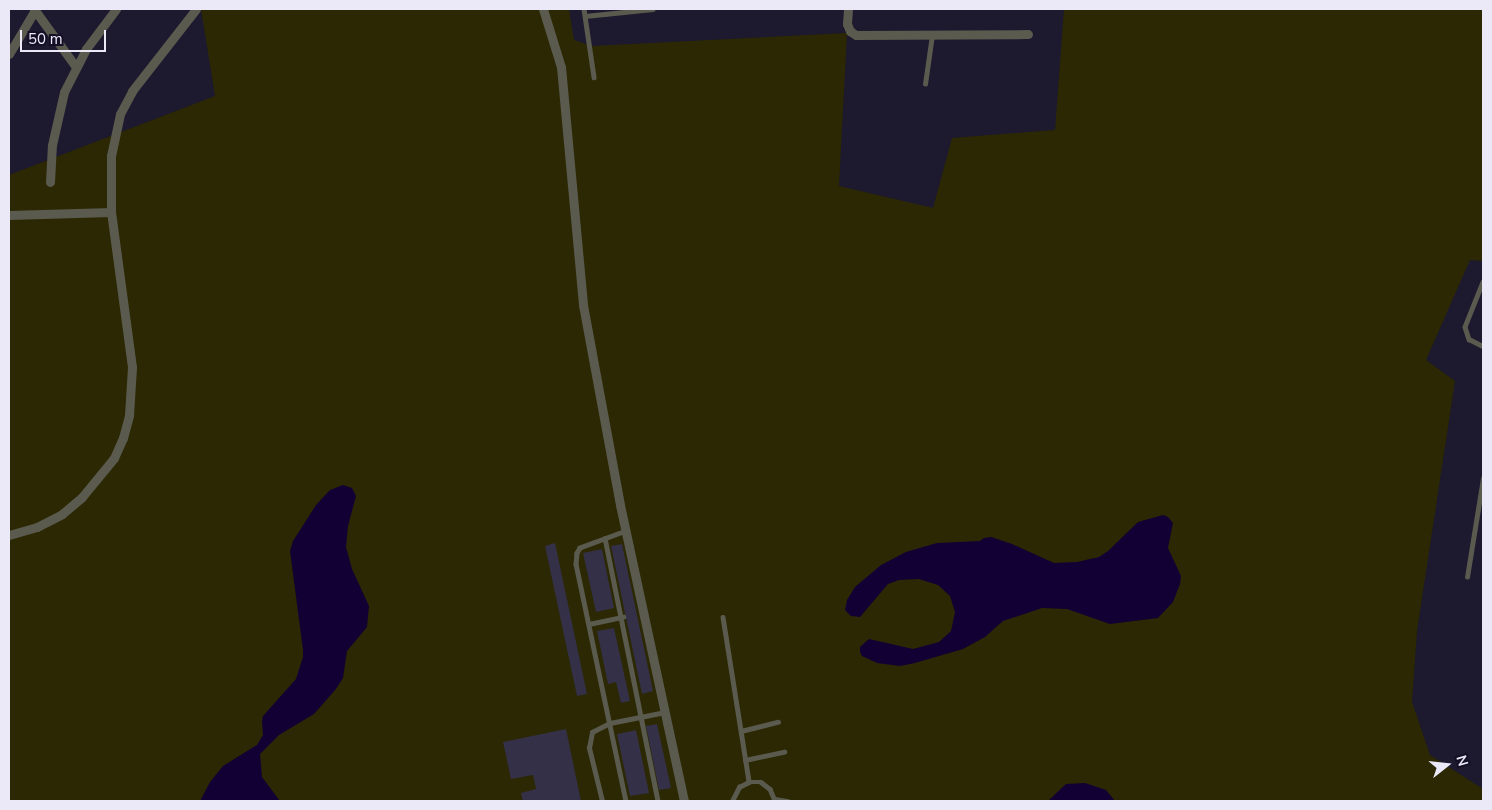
<!DOCTYPE html>
<html>
<head>
<meta charset="utf-8">
<style>
	body { margin:0 }
	#map { position:relative; width:1492px; height:810px; overflow:hidden; background:#1d192e; font-family:"Nunito Sans",sans-serif }
	div>[style] { position:absolute }
	.green>* { inset:0; background:#2b2803 }
	.water>* { inset:0; background:#120034 }
	.building>* { inset:0; background:#343047 }
	.service>* { height:4.5px; margin:-2.25px; padding:0 2.25px; transform-origin:2.25px; border-radius:2.25px; background:#5a5a4e }
	.minor>* { height:9px; margin:-4.5px; padding:0 4.5px; transform-origin:4.5px; border-radius:4.5px; background:#5a5a4e }
	span { translate:-50% -50%; white-space:nowrap; text-align:center; line-height:1.15; -webkit-text-stroke:4px #140f24; paint-order:stroke }
	.frame { position:absolute; inset:0; border:10px solid #ebe9f8; pointer-events:none }
	.north { position:absolute; left:1422px; top:740px; width:50px; height:50px; -webkit-text-stroke:4px #140f24; paint-order:stroke; rotate:74deg; font-size:14px; font-weight:700; line-height:20px; text-align:center; color:#ebe9f8 }
	.north::after { content:''; display:block; margin:auto; width:18px; height:22px; background:#ebe9f8; clip-path:polygon(50% 0,100% 100%,50% 72%,0 100%) }
	.scale { position:absolute; left:20px; top:30px; width:86px; height:22px; box-sizing:border-box; border:2px solid #ebe9f8; border-top:0; padding-left:6px; font-size:15px; line-height:18px; white-space:nowrap; color:#ebe9f8; -webkit-text-stroke:4px #140f24; paint-order:stroke }
</style>
</head>
<body>
<div id="map">
	<div class="green">
		<div style="clip-path:polygon(201px 9px,569px 9px,574px 40px,592px 46px,847px 33px,839px 186px,933px 208px,952px 138px,1055px 130px,1064px 9px,1483px 9px,1483px 261px,1470px 260px,1426px 360px,1455px 381px,1417px 631px,1412px 702px,1430px 755px,1483px 789px,1483px 801px,9px 801px,9px 175px,215px 96px)"></div>
	</div>
	<div class="water">
		<div style="clip-path:polygon(343px 485px,352px 488px,356px 496px,348px 526px,346px 547px,352px 569px,369px 606px,367px 627px,347px 651px,343px 678px,336px 689px,314px 714px,279px 735px,260px 754px,262px 777px,280px 801px,200px 801px,210px 782px,223px 766px,257px 745px,263px 735px,262px 721px,263px 716px,296px 679px,303px 657px,303px 650px,290px 551px,293px 541px,316px 505px,330px 490px)"></div>
		<div style="clip-path:polygon(1163px 515px,1168px 517px,1173px 523px,1168px 548px,1181px 576px,1180px 584px,1173px 602px,1158px 618px,1110px 624px,1067px 609px,1042px 608px,1003px 621px,985px 637px,963px 649px,915px 663px,900px 666px,877px 663px,862px 656px,860px 652px,860px 647px,869px 639px,913px 649px,939px 642px,951px 631px,955px 612px,950px 596px,938px 585px,919px 579px,899px 580px,888px 584px,860px 617px,851px 616px,845px 610px,847px 600px,855px 587px,881px 565px,906px 552px,937px 543px,980px 541px,984px 538px,991px 537px,1012px 544px,1054px 563px,1077px 562px,1099px 557px,1108px 551px,1138px 522px)"></div>
		<div style="clip-path:polygon(1085px 783px,1106px 790px,1115px 801px,1048px 801px,1066px 784px)"></div>
	</div>
	<div class="building">
		<div style="clip-path:polygon(555px 543px,587px 694px,577px 696px,545px 546px)"></div>
		<div style="clip-path:polygon(622px 544px,653px 691px,642px 694px,611px 546px)"></div>
		<div style="clip-path:polygon(602px 549px,614px 608px,596px 612px,583px 553px)"></div>
		<div style="clip-path:polygon(614px 628px,630px 701px,621px 703px,616px 682px,608px 684px,597px 631px)"></div>
		<div style="clip-path:polygon(657px 724px,671px 788px,659px 790px,646px 726px)"></div>
		<div style="clip-path:polygon(566px 729px,581px 801px,523px 801px,521px 793px,536px 789px,533px 775px,511px 779px,503px 742px)"></div>
		<div style="clip-path:polygon(636px 730px,649px 793px,630px 796px,617px 734px)"></div>
	</div>
	<div class="service">
		<div style="left:584px;top:9px;width:69px;rotate:81.6deg"></div>
		<div style="left:585px;top:16px;width:68px;rotate:-5.9deg"></div>
		<div style="left:925px;top:84px;width:49px;rotate:-81.9deg"></div>
		<div style="left:1483px;top:282px;width:48px;rotate:111.8deg"></div>
		<div style="left:1465px;top:327px;width:13px;rotate:72deg"></div>
		<div style="left:1469px;top:339px;width:16px;rotate:27deg"></div>
		<div style="left:626px;top:531px;width:49px;rotate:159.7deg"></div>
		<div style="left:580px;top:548px;width:6px;rotate:121deg"></div>
		<div style="left:577px;top:553px;width:11px;rotate:95deg"></div>
		<div style="left:576px;top:564px;width:242px;rotate:78.1deg"></div>
		<div style="left:605px;top:538px;width:268px;rotate:78.6deg"></div>
		<div style="left:1467px;top:577px;width:100px;rotate:-80.8deg"></div>
		<div style="left:723px;top:617px;width:167px;rotate:81deg"></div>
		<div style="left:589px;top:624px;width:35px;rotate:-12deg"></div>
		<div style="left:741px;top:731px;width:38px;rotate:-14deg"></div>
		<div style="left:745px;top:760px;width:40px;rotate:-12deg"></div>
		<div style="left:775px;top:799px;width:13px;rotate:9deg"></div>
		<div style="left:602px;top:801px;width:55px;rotate:-103.8deg"></div>
		<div style="left:589px;top:748px;width:16px;rotate:-79deg"></div>
		<div style="left:592px;top:732px;width:20px;rotate:-27deg"></div>
		<div style="left:610px;top:723px;width:56px;rotate:-11.3deg"></div>
		<div style="left:732px;top:801px;width:16px;rotate:-63deg"></div>
		<div style="left:739px;top:787px;width:11px;rotate:-27deg"></div>
		<div style="left:749px;top:782px;width:12px"></div>
		<div style="left:761px;top:782px;width:11px;rotate:38deg"></div>
		<div style="left:770px;top:789px;width:13px;rotate:67deg"></div>
	</div>
	<div class="minor">
		<div style="left:34px;top:9px;width:72px;rotate:54.1deg"></div>
		<div style="left:543px;top:9px;width:61px;rotate:72.8deg"></div>
		<div style="left:561px;top:67px;width:239px;rotate:84.7deg"></div>
		<div style="left:583px;top:305px;width:203px;rotate:79.5deg"></div>
		<div style="left:620px;top:505px;width:303px;rotate:77.8deg"></div>
		<div style="left:848px;top:9px;width:15px;rotate:94deg"></div>
		<div style="left:847px;top:24px;width:8px;rotate:67deg"></div>
		<div style="left:850px;top:31px;width:7px;rotate:34deg"></div>
		<div style="left:856px;top:35px;width:172px;rotate:-0.3deg"></div>
		<div style="left:9px;top:54px;width:51px;rotate:-59.4deg"></div>
		<div style="left:50px;top:182px;width:37px;rotate:-87deg"></div>
		<div style="left:52px;top:145px;width:54px;rotate:-77.2deg"></div>
		<div style="left:64px;top:92px;width:48px;rotate:-62.9deg"></div>
		<div style="left:86px;top:49px;width:50px;rotate:-53.1deg"></div>
		<div style="left:9px;top:215px;width:102px;rotate:-1.7deg"></div>
		<div style="left:9px;top:535px;width:29px;rotate:-16deg"></div>
		<div style="left:37px;top:527px;width:28px;rotate:-27deg"></div>
		<div style="left:62px;top:514px;width:26px;rotate:-40deg"></div>
		<div style="left:82px;top:497px;width:50px;rotate:-50.6deg"></div>
		<div style="left:114px;top:458px;width:22px;rotate:-66deg"></div>
		<div style="left:123px;top:438px;width:24px;rotate:-75deg"></div>
		<div style="left:129px;top:415px;width:48px;rotate:-86.4deg"></div>
		<div style="left:132px;top:367px;width:156px;rotate:-97.7deg"></div>
		<div style="left:111px;top:212px;width:56px;rotate:-90deg"></div>
		<div style="left:111px;top:156px;width:43px;rotate:-77.9deg"></div>
		<div style="left:120px;top:114px;width:26px;rotate:-62deg"></div>
		<div style="left:132px;top:91px;width:104px;rotate:-52deg"></div>
	</div>
	<div class="frame"></div>
	<div class="north">N</div>
	<div class="scale">50 m</div>
</div>
</body>
</html>
